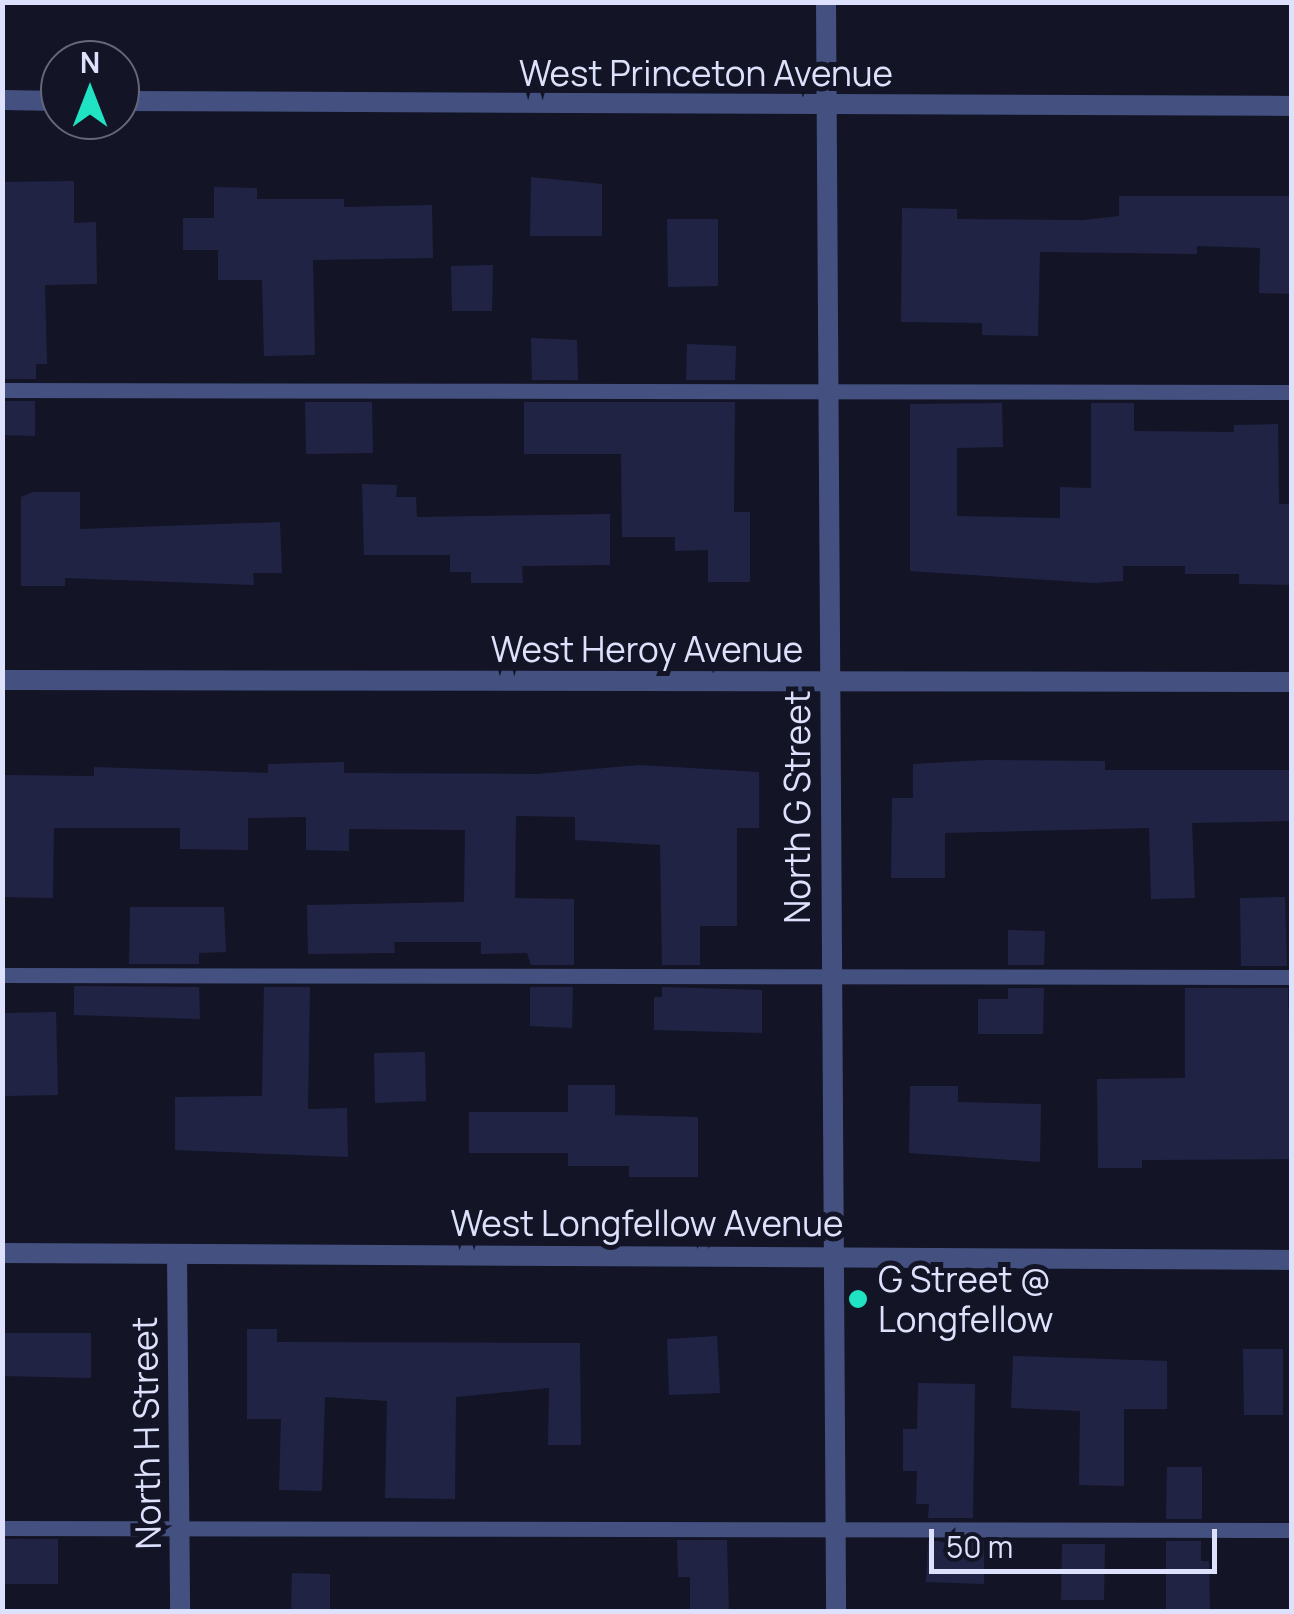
<!DOCTYPE html>
<html>
<head>
<meta charset="utf-8">
<style>
	body { margin:0 }
	#map { position:relative; width:1294px; height:1614px; overflow:hidden; background:#131526; font-family:Manrope,sans-serif }
	div>[style] { position:absolute }
	.building>* { inset:0; background:#212345 }
	.lane>* { height:15px; margin:-7.5px; padding:0 7.5px; transform-origin:7.5px; border-radius:7.5px; background:#445180 }
	.street>* { height:20px; margin:-10px; padding:0 10px; transform-origin:10px; border-radius:10px; background:#445180 }
	.dots>* { width:28px; height:28px; translate:-50% -50%; box-sizing:border-box; border:5px solid #131526; border-radius:50% }
	span { translate:-50% -50%; white-space:nowrap; text-align:center; line-height:1.15; -webkit-text-stroke:10px #131526; paint-order:stroke }
	.street-label { font-size:35px; color:#dde1fb }
	.poi-label { font-size:35px; color:#dde1fb }
	.left { translate:0 -50%; text-align:left }
	.frame { position:absolute; inset:0; border:5px solid #dde1fb; pointer-events:none }
	.north { position:absolute; left:40px; top:40px; width:100px; height:100px; box-sizing:border-box; background:#131526; border:2px solid #64677b; border-radius:50%; rotate:0deg; font-size:28px; font-weight:700; line-height:40px; text-align:center; color:#dde1fb }
	.north::after { content:''; display:block; margin:auto; width:35px; height:45px; background:#20e3c4; clip-path:polygon(50% 0,100% 100%,50% 72%,0 100%) }
	.scale { position:absolute; left:929px; top:1529px; width:288px; height:45px; box-sizing:border-box; border:5px solid #dde1fb; border-top:0; padding-left:12px; font-size:30px; line-height:35px; white-space:nowrap; color:#dde1fb; -webkit-text-stroke:8px #131526; paint-order:stroke }
</style>
</head>
<body>
<div id="map">
	<div class="building">
		<div style="clip-path:polygon(531px 177px,602px 184px,602px 236px,530px 236px)"></div>
		<div style="clip-path:polygon(74px 181px,74px 223px,96px 222px,97px 284px,45px 285px,47px 364px,36px 364px,36px 379px,2px 379px,4px 182px)"></div>
		<div style="clip-path:polygon(214px 187px,257px 188px,257px 199px,344px 199px,344px 207px,432px 205px,433px 258px,313px 260px,315px 355px,264px 356px,262px 280px,218px 280px,218px 250px,183px 250px,183px 218px,214px 218px)"></div>
		<div style="clip-path:polygon(1119px 196px,1292px 196px,1292px 294px,1259px 293px,1260px 248px,1197px 246px,1197px 254px,1040px 252px,1038px 336px,982px 335px,982px 323px,901px 322px,902px 208px,957px 209px,957px 219px,1083px 220px,1119px 216px)"></div>
		<div style="clip-path:polygon(667px 219px,718px 219px,718px 286px,668px 287px)"></div>
		<div style="clip-path:polygon(493px 265px,492px 311px,452px 311px,451px 266px)"></div>
		<div style="clip-path:polygon(531px 338px,577px 340px,578px 380px,532px 380px)"></div>
		<div style="clip-path:polygon(687px 344px,736px 346px,735px 380px,686px 380px)"></div>
		<div style="clip-path:polygon(2px 401px,35px 401px,35px 436px,2px 435px)"></div>
		<div style="clip-path:polygon(305px 402px,372px 402px,373px 453px,306px 454px)"></div>
		<div style="clip-path:polygon(524px 402px,735px 402px,734px 512px,750px 512px,750px 582px,708px 582px,708px 550px,675px 551px,675px 537px,622px 537px,621px 454px,524px 454px)"></div>
		<div style="clip-path:polygon(1002px 403px,1003px 447px,957px 448px,957px 516px,1060px 518px,1060px 487px,1091px 488px,1091px 403px,1134px 403px,1134px 431px,1234px 432px,1234px 425px,1278px 424px,1279px 504px,1292px 504px,1292px 585px,1239px 584px,1239px 574px,1185px 574px,1185px 566px,1123px 566px,1123px 581px,1095px 583px,910px 571px,910px 404px)"></div>
		<div style="clip-path:polygon(362px 484px,397px 485px,396px 497px,416px 497px,417px 517px,610px 514px,610px 565px,522px 566px,523px 583px,471px 583px,471px 572px,450px 572px,450px 555px,364px 555px)"></div>
		<div style="clip-path:polygon(32px 492px,80px 492px,80px 529px,280px 522px,282px 573px,253px 573px,254px 585px,65px 578px,65px 586px,21px 586px,21px 497px)"></div>
		<div style="clip-path:polygon(985px 760px,1105px 761px,1105px 770px,1292px 770px,1292px 821px,1192px 823px,1195px 898px,1151px 899px,1149px 828px,945px 833px,945px 878px,891px 878px,892px 798px,913px 798px,913px 764px)"></div>
		<div style="clip-path:polygon(344px 762px,344px 773px,537px 774px,639px 765px,759px 772px,759px 828px,737px 828px,737px 926px,700px 926px,700px 965px,662px 965px,660px 845px,575px 840px,575px 817px,516px 816px,515px 898px,574px 899px,574px 965px,531px 965px,527px 953px,481px 954px,481px 942px,394px 942px,395px 953px,308px 954px,307px 905px,464px 902px,465px 830px,349px 829px,349px 851px,306px 850px,306px 817px,248px 818px,248px 850px,180px 849px,180px 828px,54px 828px,53px 898px,2px 897px,3px 775px,94px 776px,94px 767px,268px 773px,268px 764px)"></div>
		<div style="clip-path:polygon(1285px 897px,1287px 966px,1241px 966px,1240px 898px)"></div>
		<div style="clip-path:polygon(130px 907px,224px 907px,226px 952px,199px 953px,199px 964px,129px 964px)"></div>
		<div style="clip-path:polygon(1008px 930px,1045px 931px,1044px 965px,1008px 965px)"></div>
		<div style="clip-path:polygon(74px 986px,199px 987px,200px 1019px,74px 1015px)"></div>
		<div style="clip-path:polygon(264px 987px,310px 987px,308px 1109px,347px 1108px,348px 1157px,175px 1150px,175px 1097px,262px 1096px)"></div>
		<div style="clip-path:polygon(530px 987px,573px 987px,572px 1028px,530px 1026px)"></div>
		<div style="clip-path:polygon(662px 987px,762px 990px,762px 1033px,654px 1030px,654px 997px,662px 997px)"></div>
		<div style="clip-path:polygon(1008px 988px,1044px 988px,1043px 1034px,978px 1034px,978px 999px,1008px 999px)"></div>
		<div style="clip-path:polygon(1185px 988px,1288px 988px,1292px 1159px,1142px 1160px,1142px 1168px,1098px 1168px,1097px 1079px,1185px 1078px)"></div>
		<div style="clip-path:polygon(56px 1012px,58px 1095px,5px 1096px,3px 1013px)"></div>
		<div style="clip-path:polygon(425px 1052px,426px 1101px,375px 1103px,374px 1053px)"></div>
		<div style="clip-path:polygon(568px 1085px,615px 1085px,615px 1115px,698px 1117px,698px 1177px,629px 1177px,629px 1166px,568px 1166px,568px 1153px,469px 1153px,469px 1112px,568px 1112px)"></div>
		<div style="clip-path:polygon(910px 1086px,958px 1086px,958px 1102px,1041px 1104px,1040px 1162px,909px 1153px)"></div>
		<div style="clip-path:polygon(247px 1329px,277px 1329px,277px 1342px,580px 1343px,581px 1445px,548px 1445px,549px 1388px,456px 1397px,455px 1499px,385px 1498px,387px 1401px,325px 1397px,322px 1491px,279px 1490px,281px 1419px,247px 1419px)"></div>
		<div style="clip-path:polygon(2px 1333px,91px 1333px,91px 1378px,2px 1376px)"></div>
		<div style="clip-path:polygon(717px 1336px,720px 1393px,669px 1395px,667px 1339px)"></div>
		<div style="clip-path:polygon(1243px 1349px,1283px 1349px,1283px 1415px,1244px 1415px)"></div>
		<div style="clip-path:polygon(1013px 1356px,1167px 1361px,1167px 1409px,1124px 1409px,1124px 1486px,1079px 1485px,1080px 1411px,1011px 1408px)"></div>
		<div style="clip-path:polygon(918px 1383px,975px 1384px,973px 1518px,928px 1518px,929px 1504px,916px 1504px,917px 1471px,903px 1471px,903px 1429px,917px 1429px)"></div>
		<div style="clip-path:polygon(1167px 1467px,1202px 1467px,1202px 1519px,1166px 1519px)"></div>
		<div style="clip-path:polygon(2px 1539px,58px 1539px,58px 1584px,2px 1584px)"></div>
		<div style="clip-path:polygon(677px 1540px,727px 1540px,729px 1612px,690px 1612px,690px 1577px,678px 1577px)"></div>
		<div style="clip-path:polygon(928px 1541px,984px 1541px,984px 1584px,926px 1582px)"></div>
		<div style="clip-path:polygon(1166px 1541px,1201px 1541px,1201px 1561px,1209px 1561px,1210px 1612px,1166px 1612px)"></div>
		<div style="clip-path:polygon(1062px 1544px,1105px 1544px,1104px 1600px,1061px 1600px)"></div>
		<div style="clip-path:polygon(292px 1573px,330px 1574px,330px 1612px,291px 1612px)"></div>
	</div>
	<div class="lane">
		<div style="left:2px;top:390px;width:1290px;rotate:0.09deg"></div>
		<div style="left:2px;top:975px;width:1290px;rotate:0.09deg"></div>
		<div style="left:2px;top:1528px;width:1290px;rotate:0.09deg"></div>
	</div>
	<div class="street">
		<div style="left:826px;top:2px;width:1610px;rotate:89.64deg"></div>
		<div style="left:2px;top:100px;width:58px;rotate:1deg"></div>
		<div style="left:120px;top:101px;width:1172px;rotate:0.24deg"></div>
		<div style="left:2px;top:680px;width:1290px;rotate:0.09deg"></div>
		<div style="left:2px;top:1253px;width:1290px;rotate:0.31deg"></div>
		<div style="left:177px;top:1254px;width:358px;rotate:89.5deg"></div>
	</div>
	<div class="dots">
		<div style="left:858px;top:1299px;background:#20e3c4"></div>
	</div>
	<div class="street-label">
		<span style="left:706px;top:73px">West Princeton Avenue</span>
		<span style="left:647px;top:649px">West Heroy Avenue</span>
		<span style="left:797px;top:807px;rotate:-90deg">North G Street</span>
		<span style="left:647px;top:1223px">West Longfellow Avenue</span>
		<span style="left:146px;top:1433px;rotate:-91deg">North H Street</span>
	</div>
	<div class="poi-label">
		<span class="left" style="left:878px;top:1299px">G Street @<br>Longfellow</span>
	</div>
	<div class="frame"></div>
	<div class="north">N</div>
	<div class="scale">50 m</div>
</div>
</body>
</html>
